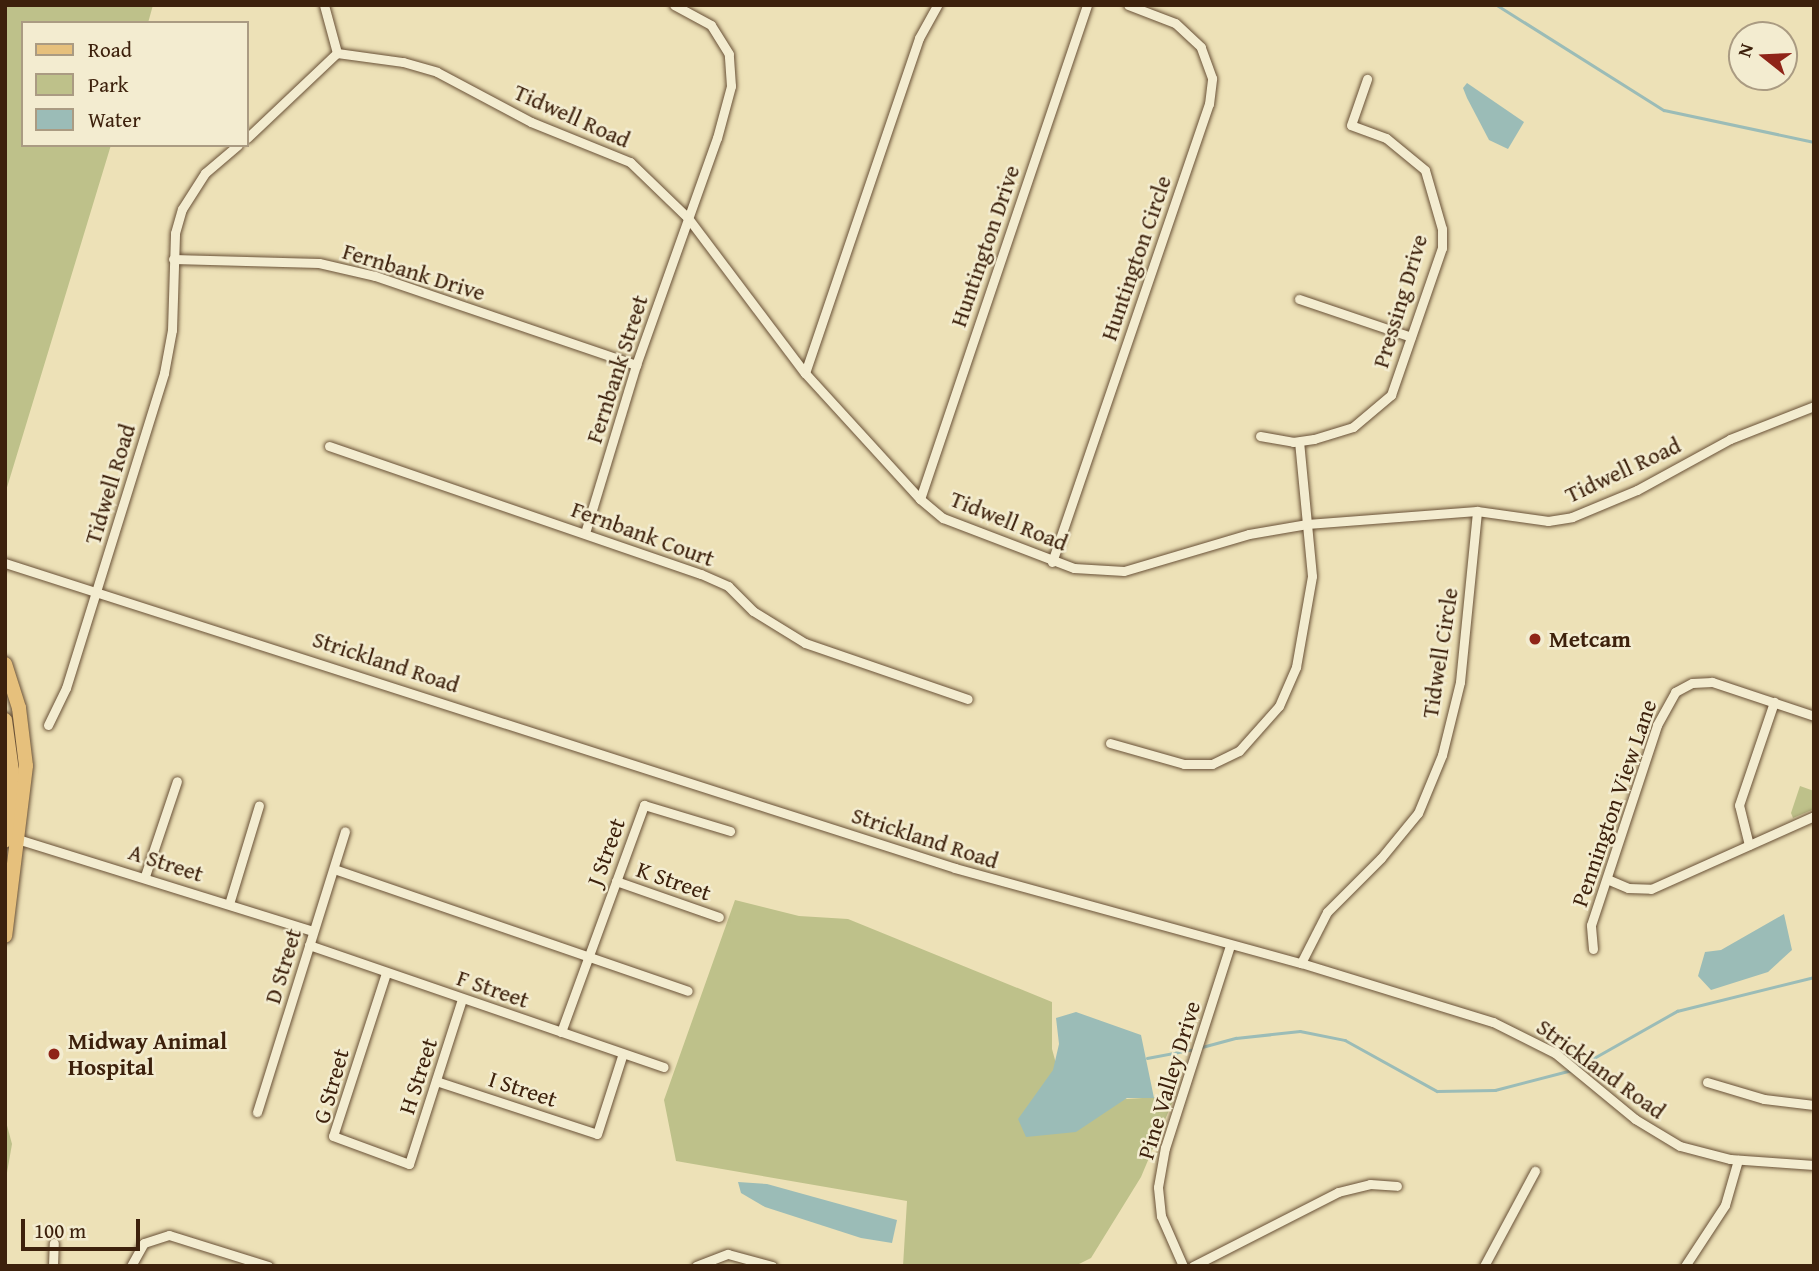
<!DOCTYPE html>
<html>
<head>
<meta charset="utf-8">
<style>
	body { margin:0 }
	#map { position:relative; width:1819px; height:1271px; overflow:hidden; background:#ede1b7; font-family:"Gentium Book Plus",serif }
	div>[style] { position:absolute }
	.green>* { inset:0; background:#bec18a }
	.water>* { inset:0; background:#9bbcb7 }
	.stream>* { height:2.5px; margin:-1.25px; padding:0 1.25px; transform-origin:1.25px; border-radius:1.25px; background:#9bbcb7 }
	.roads { filter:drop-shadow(0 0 2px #695137) drop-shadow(0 0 2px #695137) }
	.minor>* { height:9px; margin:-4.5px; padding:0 4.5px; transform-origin:4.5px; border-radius:4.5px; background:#f3ecd0 }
	.primary>* { height:14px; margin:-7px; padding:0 7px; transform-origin:7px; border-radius:7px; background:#e6c07c }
	.dots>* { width:19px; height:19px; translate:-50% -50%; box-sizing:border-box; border:4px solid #f3ecd0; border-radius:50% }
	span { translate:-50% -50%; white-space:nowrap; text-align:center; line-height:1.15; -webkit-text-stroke:5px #f3ecd0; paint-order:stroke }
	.street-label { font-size:23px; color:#3d210c }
	.poi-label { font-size:23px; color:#3d210c; font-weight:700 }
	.left { translate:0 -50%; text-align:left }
	.frame { position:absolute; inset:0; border:7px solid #3d210c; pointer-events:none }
	.legend { position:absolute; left:21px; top:21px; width:228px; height:126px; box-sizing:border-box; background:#f3ecd0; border:2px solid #aa9b82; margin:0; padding:9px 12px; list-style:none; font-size:21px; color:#3d210c }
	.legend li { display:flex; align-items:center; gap:14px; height:35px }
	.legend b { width:35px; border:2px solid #aa9b82 }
	.north { position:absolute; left:1728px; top:21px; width:70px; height:70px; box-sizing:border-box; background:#f3ecd0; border:2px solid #aa9b82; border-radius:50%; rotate:288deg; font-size:19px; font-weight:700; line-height:28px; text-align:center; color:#3d210c }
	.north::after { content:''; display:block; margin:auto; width:24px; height:32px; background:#8f2418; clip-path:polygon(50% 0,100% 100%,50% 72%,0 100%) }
	.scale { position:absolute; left:21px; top:1219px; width:119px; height:32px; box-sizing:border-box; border:4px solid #3d210c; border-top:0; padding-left:9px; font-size:21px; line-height:24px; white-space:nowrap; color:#3d210c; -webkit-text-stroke:5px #f3ecd0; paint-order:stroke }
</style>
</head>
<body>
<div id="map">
	<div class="green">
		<div style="clip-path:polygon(5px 5px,153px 5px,148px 23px,23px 23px,23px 145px,111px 145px,5px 494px)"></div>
		<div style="clip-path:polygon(1800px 786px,1814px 791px,1814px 809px,1793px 818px,1791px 813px)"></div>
		<div style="clip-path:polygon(735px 900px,799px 916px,848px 919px,1052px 1002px,1052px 1049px,1063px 1089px,1110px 1100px,1175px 1096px,1141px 1177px,1091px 1258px,1075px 1266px,903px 1266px,907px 1201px,676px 1161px,664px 1100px)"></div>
		<div style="clip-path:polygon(5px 1118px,12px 1144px,5px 1184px)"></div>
	</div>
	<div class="water">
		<div style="clip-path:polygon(1467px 83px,1524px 122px,1508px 149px,1489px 140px,1467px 98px,1463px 88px)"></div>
		<div style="clip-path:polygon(1784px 914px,1792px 950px,1768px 972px,1711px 990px,1698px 976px,1705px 952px,1721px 950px)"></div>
		<div style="clip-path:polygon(1076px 1012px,1141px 1035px,1154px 1098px,1127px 1098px,1076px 1132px,1026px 1137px,1018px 1119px,1053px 1070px,1059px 1044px,1056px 1018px)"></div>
		<div style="clip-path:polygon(738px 1182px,767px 1184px,897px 1220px,892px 1243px,861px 1238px,765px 1207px,741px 1193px)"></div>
	</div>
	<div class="stream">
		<div style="left:1497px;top:5px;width:197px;rotate:32.2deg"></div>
		<div style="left:1664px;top:110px;width:153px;rotate:12deg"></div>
		<div style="left:1202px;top:1047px;width:35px;rotate:-15deg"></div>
		<div style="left:1236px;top:1038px;width:64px;rotate:-6.2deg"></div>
		<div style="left:1300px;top:1031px;width:46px;rotate:11.3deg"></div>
		<div style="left:1345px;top:1040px;width:105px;rotate:29deg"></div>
		<div style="left:1437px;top:1091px;width:58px;rotate:-1deg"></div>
		<div style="left:1495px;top:1090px;width:80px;rotate:-14.6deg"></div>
		<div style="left:1147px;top:1058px;width:49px;rotate:-10.6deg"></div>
		<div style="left:1578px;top:1067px;width:114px;rotate:-29.5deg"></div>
		<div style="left:1677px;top:1011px;width:141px;rotate:-13.9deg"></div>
	</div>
	<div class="roads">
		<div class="minor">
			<div style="left:324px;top:5px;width:50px;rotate:74.8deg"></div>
			<div style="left:247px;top:138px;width:124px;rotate:-43.4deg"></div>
			<div style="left:337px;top:53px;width:67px;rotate:7.8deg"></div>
			<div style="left:403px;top:62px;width:35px;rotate:16deg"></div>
			<div style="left:437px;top:72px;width:106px;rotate:28deg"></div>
			<div style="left:531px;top:122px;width:107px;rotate:22deg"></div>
			<div style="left:630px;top:162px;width:81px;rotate:44deg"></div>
			<div style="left:688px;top:218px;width:194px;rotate:53deg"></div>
			<div style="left:805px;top:373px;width:171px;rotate:47.6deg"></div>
			<div style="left:920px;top:499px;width:30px;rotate:40deg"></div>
			<div style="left:943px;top:518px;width:140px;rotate:20.9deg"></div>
			<div style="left:1074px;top:568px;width:50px;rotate:3.4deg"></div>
			<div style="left:1124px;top:571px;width:130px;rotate:-16.5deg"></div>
			<div style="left:1249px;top:534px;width:59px;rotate:-9.8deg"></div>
			<div style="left:1307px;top:524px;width:170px;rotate:-4.4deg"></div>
			<div style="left:1477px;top:511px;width:72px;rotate:8deg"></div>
			<div style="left:1548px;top:521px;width:24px;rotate:-9deg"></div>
			<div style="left:1572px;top:517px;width:70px;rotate:-22.6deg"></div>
			<div style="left:1637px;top:490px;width:106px;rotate:-28.7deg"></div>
			<div style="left:1730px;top:439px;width:90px;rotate:-21.4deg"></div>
			<div style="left:173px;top:259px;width:146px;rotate:1.6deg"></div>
			<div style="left:319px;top:263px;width:57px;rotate:13.1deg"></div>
			<div style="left:375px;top:276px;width:276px;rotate:18.8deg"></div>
			<div style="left:1299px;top:299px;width:118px;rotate:18.7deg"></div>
			<div style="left:805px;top:373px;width:354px;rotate:-71.2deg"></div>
			<div style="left:919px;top:38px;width:38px;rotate:-61deg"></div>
			<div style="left:1260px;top:436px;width:34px;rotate:10deg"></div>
			<div style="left:1293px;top:442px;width:21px;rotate:-8deg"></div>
			<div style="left:1314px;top:439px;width:41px;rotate:-17.1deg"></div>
			<div style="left:1353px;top:427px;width:50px;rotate:-40.1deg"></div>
			<div style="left:1391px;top:395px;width:156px;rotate:-70.9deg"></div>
			<div style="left:1442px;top:248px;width:19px;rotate:-90deg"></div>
			<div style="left:1442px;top:229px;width:61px;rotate:-106.1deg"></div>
			<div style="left:1425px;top:170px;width:50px;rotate:-140.6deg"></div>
			<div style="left:1386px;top:138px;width:37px;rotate:-160deg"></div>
			<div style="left:1351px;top:125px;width:49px;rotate:-70.8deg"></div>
			<div style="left:329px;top:446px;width:393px;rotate:19deg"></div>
			<div style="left:701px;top:574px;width:30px;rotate:24deg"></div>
			<div style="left:728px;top:586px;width:35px;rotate:45deg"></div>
			<div style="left:753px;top:611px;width:61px;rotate:31.6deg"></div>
			<div style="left:805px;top:643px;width:172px;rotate:19deg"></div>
			<div style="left:920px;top:499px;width:521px;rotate:-71.32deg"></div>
			<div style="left:585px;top:533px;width:176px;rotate:-73.1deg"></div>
			<div style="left:636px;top:365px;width:241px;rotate:-70.4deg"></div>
			<div style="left:717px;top:138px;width:54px;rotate:-74.9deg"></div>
			<div style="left:731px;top:86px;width:32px;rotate:-94deg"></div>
			<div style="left:729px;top:54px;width:34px;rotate:-122deg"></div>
			<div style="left:711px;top:25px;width:42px;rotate:-151.6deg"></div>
			<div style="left:1052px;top:562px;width:484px;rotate:-71.1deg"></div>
			<div style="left:1209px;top:104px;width:26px;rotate:-83deg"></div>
			<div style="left:1212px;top:78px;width:33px;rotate:-110deg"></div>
			<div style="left:1201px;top:47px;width:35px;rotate:-137deg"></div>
			<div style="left:1175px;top:23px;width:50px;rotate:-159deg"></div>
			<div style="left:5px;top:563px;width:998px;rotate:17.8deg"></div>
			<div style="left:955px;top:868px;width:359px;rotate:15.4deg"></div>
			<div style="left:1301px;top:963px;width:201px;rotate:17.1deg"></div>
			<div style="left:1493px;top:1022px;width:69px;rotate:26.6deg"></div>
			<div style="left:1555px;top:1053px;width:104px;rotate:39.5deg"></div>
			<div style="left:1635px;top:1119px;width:52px;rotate:31deg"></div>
			<div style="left:1680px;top:1146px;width:52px;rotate:14.6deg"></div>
			<div style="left:1730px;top:1159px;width:84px;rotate:4.1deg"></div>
			<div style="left:48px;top:725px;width:41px;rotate:-64.1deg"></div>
			<div style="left:66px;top:688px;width:330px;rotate:-72.7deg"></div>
			<div style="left:164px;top:373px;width:44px;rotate:-79.5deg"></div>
			<div style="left:172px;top:330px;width:97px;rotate:-88.2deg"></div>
			<div style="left:175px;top:233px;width:25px;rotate:-74deg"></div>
			<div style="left:182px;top:209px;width:43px;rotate:-57.4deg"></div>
			<div style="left:205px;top:173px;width:43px;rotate:-40.3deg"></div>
			<div style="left:1110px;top:743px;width:77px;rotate:15.8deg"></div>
			<div style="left:1184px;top:764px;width:28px"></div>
			<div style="left:1212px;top:764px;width:30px;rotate:-26deg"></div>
			<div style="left:1239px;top:751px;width:60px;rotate:-48.4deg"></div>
			<div style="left:1279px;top:706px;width:43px;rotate:-66.4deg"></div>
			<div style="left:1296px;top:667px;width:92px;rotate:-80deg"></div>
			<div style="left:1312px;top:576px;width:135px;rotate:-95.5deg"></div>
			<div style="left:14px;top:838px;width:313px;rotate:17.3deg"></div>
			<div style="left:1749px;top:845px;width:41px;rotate:-104deg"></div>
			<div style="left:1739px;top:805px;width:109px;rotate:-71.2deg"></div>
			<div style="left:334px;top:869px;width:374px;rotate:19deg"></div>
			<div style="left:145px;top:876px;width:100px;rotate:-71.4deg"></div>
			<div style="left:1607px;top:879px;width:23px;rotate:23deg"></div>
			<div style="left:1628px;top:888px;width:23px;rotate:2deg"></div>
			<div style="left:1651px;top:889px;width:179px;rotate:-24.1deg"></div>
			<div style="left:616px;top:881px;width:109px;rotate:19.3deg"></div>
			<div style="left:229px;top:904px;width:103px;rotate:-73.1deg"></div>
			<div style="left:309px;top:945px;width:375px;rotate:19deg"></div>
			<div style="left:1593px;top:949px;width:24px;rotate:-95deg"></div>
			<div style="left:1591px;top:925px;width:211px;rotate:-71.7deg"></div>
			<div style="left:1657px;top:725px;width:38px;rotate:-61deg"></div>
			<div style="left:1675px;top:692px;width:19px;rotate:-28deg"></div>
			<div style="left:1692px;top:683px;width:20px;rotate:-3deg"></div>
			<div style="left:1712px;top:682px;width:108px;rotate:18.4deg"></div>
			<div style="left:1301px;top:963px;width:57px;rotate:-63deg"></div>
			<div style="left:1327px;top:912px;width:76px;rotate:-45deg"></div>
			<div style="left:1381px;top:858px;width:58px;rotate:-50.6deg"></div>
			<div style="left:1418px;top:813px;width:63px;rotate:-67.5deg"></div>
			<div style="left:1442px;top:755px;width:75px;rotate:-76.1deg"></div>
			<div style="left:1460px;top:682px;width:172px;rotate:-84.3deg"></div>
			<div style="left:386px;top:973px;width:171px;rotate:108deg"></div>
			<div style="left:333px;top:1136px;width:81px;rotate:20.2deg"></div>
			<div style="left:409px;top:1164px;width:173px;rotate:-72.2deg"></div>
			<div style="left:561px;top:1032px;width:242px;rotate:-69.9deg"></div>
			<div style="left:644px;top:805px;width:90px;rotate:16.8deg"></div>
			<div style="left:436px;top:1081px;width:169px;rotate:18.2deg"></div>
			<div style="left:597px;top:1134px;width:82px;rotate:-72.2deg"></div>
			<div style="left:1707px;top:1082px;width:59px;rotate:16.6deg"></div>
			<div style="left:1764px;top:1099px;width:50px;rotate:6.8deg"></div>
			<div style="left:257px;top:1112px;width:294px;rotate:-72.6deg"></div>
			<div style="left:53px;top:1266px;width:23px;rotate:-88deg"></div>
			<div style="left:131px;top:1266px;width:26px;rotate:-61deg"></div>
			<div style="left:144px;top:1243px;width:26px;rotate:-18deg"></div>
			<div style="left:169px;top:1235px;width:104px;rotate:17.4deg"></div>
			<div style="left:696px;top:1266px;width:34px;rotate:-21deg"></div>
			<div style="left:728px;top:1254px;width:46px;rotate:15.3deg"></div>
			<div style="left:1183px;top:1266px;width:55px;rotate:-113.7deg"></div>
			<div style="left:1161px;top:1216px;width:29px;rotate:-96deg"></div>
			<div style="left:1158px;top:1187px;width:40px;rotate:-80deg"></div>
			<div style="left:1165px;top:1148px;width:212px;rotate:-72.2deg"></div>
			<div style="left:1193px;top:1266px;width:163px;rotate:-27deg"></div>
			<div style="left:1338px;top:1192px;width:33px;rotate:-14deg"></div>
			<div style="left:1370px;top:1184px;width:27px;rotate:4deg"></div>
			<div style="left:1484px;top:1266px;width:108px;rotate:-61.8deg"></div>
			<div style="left:1685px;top:1266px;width:73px;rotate:-56.7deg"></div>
			<div style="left:1725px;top:1205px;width:47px;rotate:-73.9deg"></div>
		</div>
		<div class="primary">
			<div style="left:5px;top:664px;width:46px;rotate:72.3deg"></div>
			<div style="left:19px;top:708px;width:58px;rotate:83.1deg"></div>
			<div style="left:26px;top:766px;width:171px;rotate:97deg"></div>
			<div style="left:5px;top:720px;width:51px;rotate:82.2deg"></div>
			<div style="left:12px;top:771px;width:70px;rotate:95.7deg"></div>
		</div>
	</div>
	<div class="dots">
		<div style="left:1535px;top:639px;background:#8f2418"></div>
		<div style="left:54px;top:1054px;background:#8f2418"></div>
	</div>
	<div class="street-label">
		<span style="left:572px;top:116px;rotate:24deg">Tidwell Road</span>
		<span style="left:985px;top:246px;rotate:-71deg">Huntington Drive</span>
		<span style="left:1136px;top:258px;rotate:-71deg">Huntington Circle</span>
		<span style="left:414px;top:272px;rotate:17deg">Fernbank Drive</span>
		<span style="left:1400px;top:301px;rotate:-73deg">Pressing Drive</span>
		<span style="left:617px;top:369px;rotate:-72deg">Fernbank Street</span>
		<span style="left:1623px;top:470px;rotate:-25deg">Tidwell Road</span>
		<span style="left:110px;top:484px;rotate:-73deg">Tidwell Road</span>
		<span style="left:1009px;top:521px;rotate:22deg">Tidwell Road</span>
		<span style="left:643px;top:534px;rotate:20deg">Fernbank Court</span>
		<span style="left:1440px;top:653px;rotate:-81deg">Tidwell Circle</span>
		<span style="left:386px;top:662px;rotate:18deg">Strickland Road</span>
		<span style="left:1614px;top:803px;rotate:-71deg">Pennington View Lane</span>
		<span style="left:925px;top:838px;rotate:18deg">Strickland Road</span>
		<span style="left:606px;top:852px;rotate:-70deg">J Street</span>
		<span style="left:166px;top:863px;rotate:18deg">A Street</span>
		<span style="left:674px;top:881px;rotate:19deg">K Street</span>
		<span style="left:283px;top:966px;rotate:-73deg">D Street</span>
		<span style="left:493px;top:989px;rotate:19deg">F Street</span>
		<span style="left:1601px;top:1069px;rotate:36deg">Strickland Road</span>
		<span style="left:418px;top:1076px;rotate:-72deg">H Street</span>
		<span style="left:1169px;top:1080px;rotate:-73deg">Pine Valley Drive</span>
		<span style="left:331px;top:1086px;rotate:-74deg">G Street</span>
		<span style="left:523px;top:1089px;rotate:18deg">I Street</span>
	</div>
	<div class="poi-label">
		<span class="left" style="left:1549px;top:639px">Metcam</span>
		<span class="left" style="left:68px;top:1054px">Midway Animal<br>Hospital</span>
	</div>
	<div class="frame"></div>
	<ul class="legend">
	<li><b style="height:9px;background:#e6c07c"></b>Road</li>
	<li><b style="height:19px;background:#bec18a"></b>Park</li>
	<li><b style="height:19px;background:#9bbcb7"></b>Water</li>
	</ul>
	<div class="north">N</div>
	<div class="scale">100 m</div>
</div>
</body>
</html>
